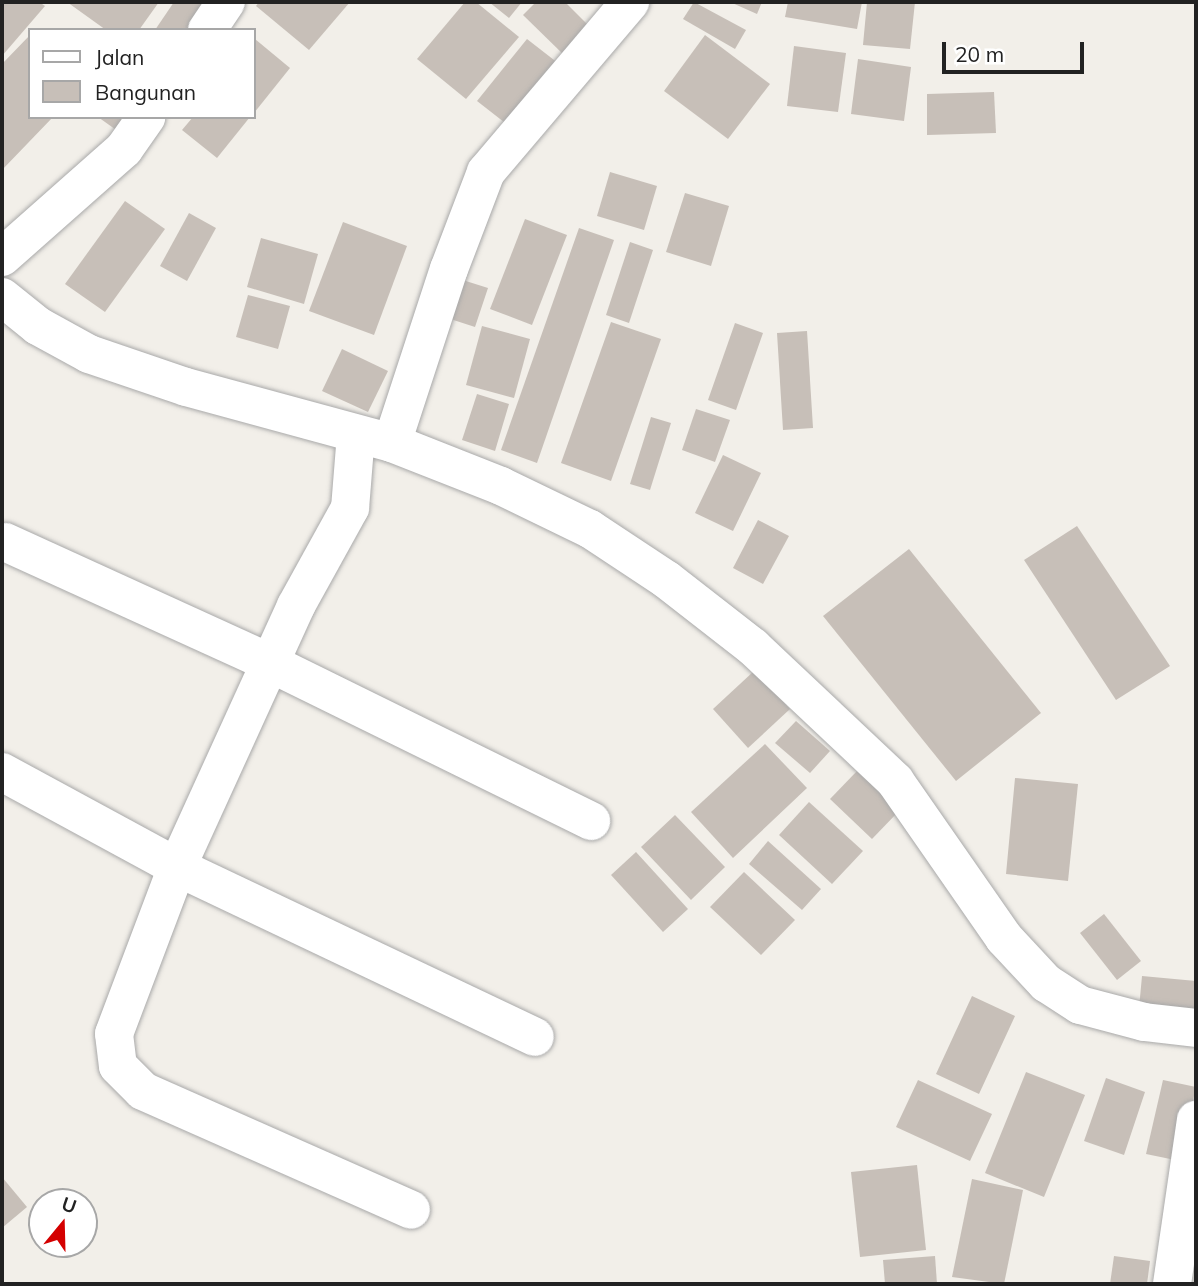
<!DOCTYPE html>
<html>
<head>
<meta charset="utf-8">
<style>
	body { margin:0 }
	#map { position:relative; width:1198px; height:1286px; overflow:hidden; background:#f2efe9; font-family:Mulish,sans-serif }
	div>[style] { position:absolute }
	.building>* { inset:0; background:#c7bfb8 }
	.roads { filter:drop-shadow(0 0 2px #a9a9a9) drop-shadow(0 0 2px #a9a9a9) }
	.minor>* { height:38px; margin:-19px; padding:0 19px; transform-origin:19px; border-radius:19px; background:#fff }
	span { translate:-50% -50%; white-space:nowrap; text-align:center; line-height:1.15; -webkit-text-stroke:6px #fff; paint-order:stroke }
	.frame { position:absolute; inset:0; border:4px solid #222; pointer-events:none }
	.legend { position:absolute; left:28px; top:28px; width:228px; height:91px; box-sizing:border-box; background:#fff; border:2px solid #a7a7a7; margin:0; padding:9px 12px; list-style:none; font-size:21px; color:#222 }
	.legend li { display:flex; align-items:center; gap:14px; height:35px }
	.legend b { width:35px; border:2px solid #a7a7a7 }
	.north { position:absolute; left:28px; top:1188px; width:70px; height:70px; box-sizing:border-box; background:#fff; border:2px solid #a7a7a7; border-radius:50%; rotate:19deg; font-size:19px; font-weight:700; line-height:28px; text-align:center; color:#222 }
	.north::after { content:''; display:block; margin:auto; width:24px; height:32px; background:#d40000; clip-path:polygon(50% 0,100% 100%,50% 72%,0 100%) }
	.scale { position:absolute; left:942px; top:42px; width:142px; height:32px; box-sizing:border-box; border:4px solid #222; border-top:0; padding-left:9px; font-size:21px; line-height:24px; white-space:nowrap; color:#222; -webkit-text-stroke:5px #fff; paint-order:stroke }
</style>
</head>
<body>
<div id="map">
	<div class="building">
		<div style="clip-path:polygon(2px 2px,39px 2px,45px 6px,2px 56px)"></div>
		<div style="clip-path:polygon(67px 2px,159px 2px,139px 30px,106px 30px)"></div>
		<div style="clip-path:polygon(174px 2px,210px 2px,199px 30px,155px 30px)"></div>
		<div style="clip-path:polygon(259px 2px,350px 2px,309px 50px,256px 6px)"></div>
		<div style="clip-path:polygon(465px 2px,476px 2px,519px 37px,466px 99px,417px 59px)"></div>
		<div style="clip-path:polygon(489px 2px,522px 2px,509px 18px)"></div>
		<div style="clip-path:polygon(536px 2px,565px 2px,593px 30px,566px 57px,523px 15px)"></div>
		<div style="clip-path:polygon(694px 2px,746px 30px,735px 49px,683px 19px)"></div>
		<div style="clip-path:polygon(730px 2px,762px 2px,757px 14px)"></div>
		<div style="clip-path:polygon(788px 2px,862px 2px,857px 29px,785px 17px)"></div>
		<div style="clip-path:polygon(867px 2px,915px 2px,910px 49px,863px 45px)"></div>
		<div style="clip-path:polygon(30px 35px,30px 117px,53px 117px,2px 170px,2px 64px)"></div>
		<div style="clip-path:polygon(705px 35px,770px 84px,728px 139px,664px 91px)"></div>
		<div style="clip-path:polygon(255px 39px,290px 68px,254px 113px,254px 41px)"></div>
		<div style="clip-path:polygon(527px 39px,563px 67px,513px 129px,477px 101px)"></div>
		<div style="clip-path:polygon(794px 46px,846px 53px,838px 112px,787px 106px)"></div>
		<div style="clip-path:polygon(858px 59px,911px 67px,904px 121px,851px 114px)"></div>
		<div style="clip-path:polygon(994px 92px,996px 133px,927px 135px,927px 94px)"></div>
		<div style="clip-path:polygon(98px 117px,139px 117px,126px 137px)"></div>
		<div style="clip-path:polygon(193px 117px,250px 117px,217px 158px,182px 130px)"></div>
		<div style="clip-path:polygon(610px 172px,657px 186px,644px 230px,597px 216px)"></div>
		<div style="clip-path:polygon(685px 193px,729px 206px,711px 266px,666px 252px)"></div>
		<div style="clip-path:polygon(125px 201px,165px 229px,105px 312px,65px 284px)"></div>
		<div style="clip-path:polygon(189px 213px,216px 228px,187px 281px,160px 266px)"></div>
		<div style="clip-path:polygon(525px 219px,567px 235px,532px 325px,490px 309px)"></div>
		<div style="clip-path:polygon(343px 222px,407px 246px,374px 335px,309px 311px)"></div>
		<div style="clip-path:polygon(579px 228px,614px 240px,537px 463px,501px 450px)"></div>
		<div style="clip-path:polygon(261px 238px,318px 254px,304px 304px,247px 287px)"></div>
		<div style="clip-path:polygon(630px 242px,653px 250px,629px 323px,606px 315px)"></div>
		<div style="clip-path:polygon(450px 276px,488px 288px,475px 327px,438px 315px)"></div>
		<div style="clip-path:polygon(248px 295px,290px 306px,278px 349px,236px 337px)"></div>
		<div style="clip-path:polygon(611px 322px,661px 339px,611px 481px,561px 463px)"></div>
		<div style="clip-path:polygon(735px 323px,763px 333px,736px 410px,708px 400px)"></div>
		<div style="clip-path:polygon(482px 326px,530px 339px,514px 398px,466px 385px)"></div>
		<div style="clip-path:polygon(807px 331px,813px 428px,783px 430px,777px 333px)"></div>
		<div style="clip-path:polygon(342px 349px,388px 371px,368px 412px,322px 391px)"></div>
		<div style="clip-path:polygon(477px 394px,509px 404px,495px 451px,462px 440px)"></div>
		<div style="clip-path:polygon(696px 409px,730px 420px,715px 462px,682px 450px)"></div>
		<div style="clip-path:polygon(651px 417px,671px 423px,650px 490px,630px 484px)"></div>
		<div style="clip-path:polygon(723px 455px,761px 473px,733px 531px,695px 513px)"></div>
		<div style="clip-path:polygon(758px 520px,789px 536px,763px 584px,733px 568px)"></div>
		<div style="clip-path:polygon(1077px 526px,1170px 666px,1116px 700px,1024px 560px)"></div>
		<div style="clip-path:polygon(909px 549px,1041px 713px,956px 781px,823px 616px)"></div>
		<div style="clip-path:polygon(754px 671px,790px 709px,748px 748px,713px 709px)"></div>
		<div style="clip-path:polygon(796px 721px,830px 751px,810px 773px,775px 743px)"></div>
		<div style="clip-path:polygon(765px 744px,807px 788px,733px 858px,691px 812px)"></div>
		<div style="clip-path:polygon(857px 771px,899px 811px,872px 839px,830px 799px)"></div>
		<div style="clip-path:polygon(1015px 778px,1078px 784px,1068px 881px,1006px 874px)"></div>
		<div style="clip-path:polygon(809px 802px,863px 851px,832px 884px,779px 835px)"></div>
		<div style="clip-path:polygon(675px 815px,725px 867px,691px 900px,641px 847px)"></div>
		<div style="clip-path:polygon(768px 841px,821px 889px,802px 910px,749px 864px)"></div>
		<div style="clip-path:polygon(636px 852px,688px 909px,663px 932px,611px 875px)"></div>
		<div style="clip-path:polygon(744px 872px,795px 920px,761px 955px,710px 907px)"></div>
		<div style="clip-path:polygon(1104px 914px,1141px 961px,1117px 980px,1080px 933px)"></div>
		<div style="clip-path:polygon(1142px 976px,1196px 981px,1196px 1013px,1139px 1008px)"></div>
		<div style="clip-path:polygon(972px 996px,1015px 1016px,979px 1094px,936px 1074px)"></div>
		<div style="clip-path:polygon(1026px 1072px,1085px 1095px,1044px 1197px,985px 1173px)"></div>
		<div style="clip-path:polygon(1106px 1078px,1145px 1092px,1124px 1155px,1084px 1141px)"></div>
		<div style="clip-path:polygon(918px 1080px,992px 1114px,970px 1161px,896px 1127px)"></div>
		<div style="clip-path:polygon(1163px 1080px,1196px 1087px,1180px 1161px,1146px 1154px)"></div>
		<div style="clip-path:polygon(917px 1165px,926px 1250px,860px 1257px,851px 1172px)"></div>
		<div style="clip-path:polygon(2px 1177px,27px 1207px,2px 1228px)"></div>
		<div style="clip-path:polygon(972px 1179px,1023px 1190px,1004px 1284px,952px 1277px)"></div>
		<div style="clip-path:polygon(935px 1256px,937px 1284px,885px 1284px,883px 1260px)"></div>
		<div style="clip-path:polygon(1114px 1256px,1150px 1261px,1147px 1284px,1110px 1284px)"></div>
	</div>
	<div class="roads">
		<div class="minor">
			<div style="left:207px;top:30px;width:34px;rotate:-56deg"></div>
			<div style="left:2px;top:257px;width:163px;rotate:-41.5deg"></div>
			<div style="left:124px;top:149px;width:39px;rotate:-55deg"></div>
			<div style="left:2px;top:297px;width:46px;rotate:38.9deg"></div>
			<div style="left:38px;top:326px;width:58px;rotate:28.8deg"></div>
			<div style="left:89px;top:354px;width:102px;rotate:18.8deg"></div>
			<div style="left:186px;top:387px;width:213px;rotate:15.2deg"></div>
			<div style="left:392px;top:443px;width:117px;rotate:21.5deg"></div>
			<div style="left:501px;top:486px;width:99px;rotate:25.8deg"></div>
			<div style="left:590px;top:529px;width:92px;rotate:33.5deg"></div>
			<div style="left:667px;top:580px;width:109px;rotate:37.9deg"></div>
			<div style="left:753px;top:647px;width:195px;rotate:43.3deg"></div>
			<div style="left:895px;top:781px;width:191px;rotate:55.2deg"></div>
			<div style="left:1004px;top:938px;width:62px;rotate:47deg"></div>
			<div style="left:1046px;top:983px;width:40px;rotate:32.9deg"></div>
			<div style="left:1080px;top:1005px;width:66px;rotate:14.9deg"></div>
			<div style="left:1144px;top:1022px;width:52px;rotate:6.6deg"></div>
			<div style="left:356px;top:434px;width:74px;rotate:94.6deg"></div>
			<div style="left:350px;top:508px;width:112px;rotate:118.9deg"></div>
			<div style="left:296px;top:606px;width:287px;rotate:114.5deg"></div>
			<div style="left:177px;top:867px;width:178px;rotate:110.7deg"></div>
			<div style="left:114px;top:1034px;width:32px;rotate:83deg"></div>
			<div style="left:118px;top:1066px;width:35px;rotate:45deg"></div>
			<div style="left:143px;top:1091px;width:293px;rotate:23.9deg"></div>
			<div style="left:392px;top:443px;width:183px;rotate:-71.9deg"></div>
			<div style="left:449px;top:269px;width:104px;rotate:-69.1deg"></div>
			<div style="left:486px;top:172px;width:223px;rotate:-49.7deg"></div>
			<div style="left:5px;top:542px;width:291px;rotate:24.5deg"></div>
			<div style="left:270px;top:663px;width:358px;rotate:26.2deg"></div>
			<div style="left:2px;top:772px;width:199px;rotate:28.5deg"></div>
			<div style="left:177px;top:867px;width:396px;rotate:25.4deg"></div>
			<div style="left:1172px;top:1284px;width:166px;rotate:-81.7deg"></div>
		</div>
	</div>
	<div class="frame"></div>
	<ul class="legend">
	<li><b style="height:9px;background:#fff"></b>Jalan</li>
	<li><b style="height:19px;background:#c7bfb8"></b>Bangunan</li>
	</ul>
	<div class="north">U</div>
	<div class="scale">20 m</div>
</div>
</body>
</html>
